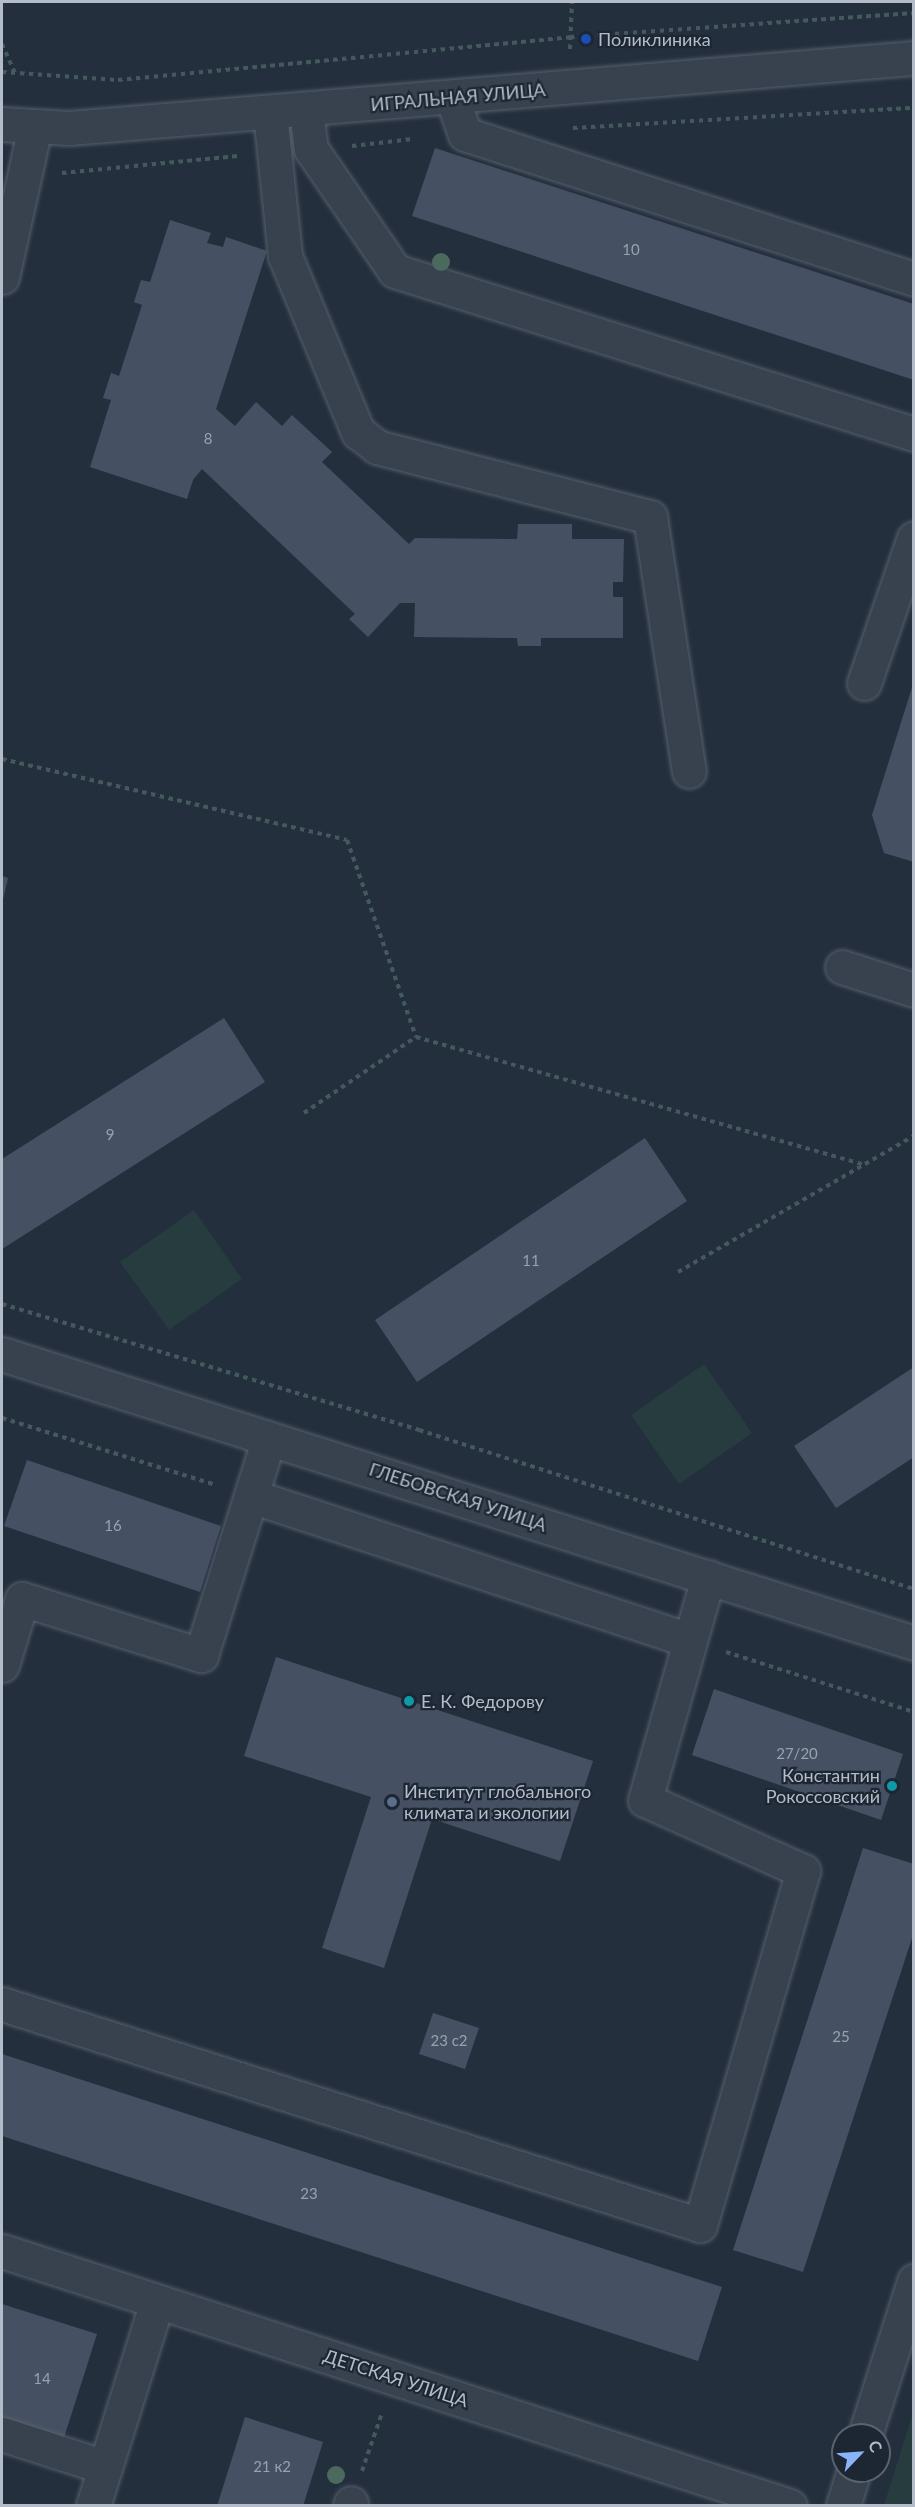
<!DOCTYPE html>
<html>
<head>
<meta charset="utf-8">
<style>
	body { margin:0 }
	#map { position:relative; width:915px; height:2507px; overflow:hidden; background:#242f3e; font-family:Lato,sans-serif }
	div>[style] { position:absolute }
	.green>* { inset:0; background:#263c3f }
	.building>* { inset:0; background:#455162 }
	.path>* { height:4px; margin-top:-2px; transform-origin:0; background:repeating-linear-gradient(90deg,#44595c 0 4.5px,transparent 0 9px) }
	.roads { filter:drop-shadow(0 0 2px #565f6c) drop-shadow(0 0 2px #565f6c) }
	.minor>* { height:33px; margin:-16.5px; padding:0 16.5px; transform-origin:16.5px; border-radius:16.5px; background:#38414e }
	.trees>* { width:18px; height:18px; margin:-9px; border-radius:50%; background:#4b6a5d }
	.dots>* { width:16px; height:16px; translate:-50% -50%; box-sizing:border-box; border:3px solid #1d2633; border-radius:50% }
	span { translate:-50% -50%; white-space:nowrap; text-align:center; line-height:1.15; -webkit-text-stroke:4.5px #1d2633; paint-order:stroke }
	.number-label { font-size:15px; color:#98a1af }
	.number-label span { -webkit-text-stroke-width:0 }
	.poi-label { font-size:18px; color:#b4bcc9 }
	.left { translate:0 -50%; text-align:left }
	.right { translate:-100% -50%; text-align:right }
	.street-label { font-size:18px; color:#b4bcc9 }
	.frame { position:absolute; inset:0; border:3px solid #b4bcc9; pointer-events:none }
	.north { position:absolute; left:831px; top:2423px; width:60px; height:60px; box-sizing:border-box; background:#1d2633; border:2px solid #59626f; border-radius:50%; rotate:65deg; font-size:16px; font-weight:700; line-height:24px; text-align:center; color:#b4bcc9 }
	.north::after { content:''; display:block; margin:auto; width:21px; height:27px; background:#8ab4f8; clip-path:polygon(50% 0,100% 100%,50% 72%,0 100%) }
</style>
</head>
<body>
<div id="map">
	<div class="green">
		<div style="clip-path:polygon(194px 1210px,242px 1279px,169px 1330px,120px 1262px)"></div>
		<div style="clip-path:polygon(704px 1364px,752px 1433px,679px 1484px,631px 1415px)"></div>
		<div style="clip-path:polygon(913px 2413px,913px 2505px,884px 2505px)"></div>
	</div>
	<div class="building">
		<div style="clip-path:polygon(435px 148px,914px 304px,914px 380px,412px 216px)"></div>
		<div style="clip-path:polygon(170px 220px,211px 233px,207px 243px,223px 247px,226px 237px,267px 251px,216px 409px,235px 426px,256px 402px,282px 426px,292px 415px,332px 452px,322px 462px,409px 544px,415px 538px,517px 539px,518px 524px,572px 524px,572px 539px,624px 539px,623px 582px,613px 582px,613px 597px,623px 597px,623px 638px,541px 638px,541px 646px,518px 646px,517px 638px,414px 637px,415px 603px,400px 603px,368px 637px,349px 619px,355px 614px,202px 469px,193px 480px,187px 499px,90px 467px,111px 400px,103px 398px,111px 373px,119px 376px,142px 305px,134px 302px,141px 280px,150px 282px)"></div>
		<div style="clip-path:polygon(914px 681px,914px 862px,884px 853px,872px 815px)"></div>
		<div style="clip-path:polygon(2px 876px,8px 878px,2px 904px)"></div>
		<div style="clip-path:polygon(224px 1018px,265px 1082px,2px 1249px,2px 1159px)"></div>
		<div style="clip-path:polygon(645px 1138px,687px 1201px,417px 1382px,375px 1320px)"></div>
		<div style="clip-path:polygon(914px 1367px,914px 1457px,836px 1508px,794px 1446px)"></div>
		<div style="clip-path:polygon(27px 1460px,221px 1526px,200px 1592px,4px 1526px)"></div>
		<div style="clip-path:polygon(276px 1657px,593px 1761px,560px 1861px,432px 1819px,384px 1968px,322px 1948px,371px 1797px,244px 1756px)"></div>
		<div style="clip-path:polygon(714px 1689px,903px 1754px,881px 1820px,692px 1755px)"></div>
		<div style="clip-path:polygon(863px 1848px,914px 1864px,914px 1932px,803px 2272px,733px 2250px)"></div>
		<div style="clip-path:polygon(433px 2013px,479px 2028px,465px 2069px,419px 2054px)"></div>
		<div style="clip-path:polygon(2px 2054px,722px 2287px,698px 2361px,2px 2136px)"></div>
		<div style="clip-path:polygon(2px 2304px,97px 2334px,62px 2444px,2px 2424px)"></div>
		<div style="clip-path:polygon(245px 2417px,323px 2442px,303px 2506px,217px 2506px)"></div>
	</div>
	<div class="path">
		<div style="left:2px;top:44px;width:32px;rotate:66deg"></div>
		<div style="left:570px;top:49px;width:47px;rotate:-87.6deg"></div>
		<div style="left:2px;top:72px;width:116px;rotate:3.9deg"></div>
		<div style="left:118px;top:80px;width:454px;rotate:-5.4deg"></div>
		<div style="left:570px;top:37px;width:345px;rotate:-4deg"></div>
		<div style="left:573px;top:128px;width:342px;rotate:-3.4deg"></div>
		<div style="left:352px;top:146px;width:61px;rotate:-6.5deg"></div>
		<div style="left:62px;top:173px;width:179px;rotate:-5.5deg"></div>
		<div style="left:2px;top:759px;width:354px;rotate:13.2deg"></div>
		<div style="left:347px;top:840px;width:209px;rotate:70.7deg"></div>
		<div style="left:304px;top:1113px;width:135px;rotate:-34.2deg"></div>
		<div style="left:416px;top:1037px;width:466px;rotate:15.9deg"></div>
		<div style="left:678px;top:1272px;width:272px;rotate:-30deg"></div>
		<div style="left:2px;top:1304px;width:436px;rotate:16.8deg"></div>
		<div style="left:419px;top:1430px;width:520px;rotate:17.81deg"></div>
		<div style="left:2px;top:1418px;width:224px;rotate:17.4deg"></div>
		<div style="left:726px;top:1652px;width:197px;rotate:17.7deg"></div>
		<div style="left:362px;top:2471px;width:61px;rotate:-71deg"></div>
	</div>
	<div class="roads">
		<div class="minor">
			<div style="left:452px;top:97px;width:39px;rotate:71deg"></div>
			<div style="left:465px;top:134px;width:472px;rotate:17.9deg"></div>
			<div style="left:306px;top:110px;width:39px;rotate:83deg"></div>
			<div style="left:311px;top:149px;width:148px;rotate:55.5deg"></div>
			<div style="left:395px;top:271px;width:544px;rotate:17.44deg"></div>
			<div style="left:270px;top:113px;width:144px;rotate:84deg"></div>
			<div style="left:285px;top:256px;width:191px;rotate:67.5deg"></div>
			<div style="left:358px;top:432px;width:24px;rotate:38deg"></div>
			<div style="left:377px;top:447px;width:282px;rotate:14.4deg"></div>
			<div style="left:650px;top:517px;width:257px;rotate:81.3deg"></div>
			<div style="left:2px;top:124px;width:67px;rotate:3.4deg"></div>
			<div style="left:69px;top:128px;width:848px;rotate:-4.74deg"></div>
			<div style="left:2px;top:277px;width:154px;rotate:-77.6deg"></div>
			<div style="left:864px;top:683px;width:153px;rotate:-71deg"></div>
			<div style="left:842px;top:967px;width:76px;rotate:17.7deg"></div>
			<div style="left:2px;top:1354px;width:957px;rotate:17.58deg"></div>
			<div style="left:251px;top:1496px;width:461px;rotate:18.2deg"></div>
			<div style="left:2px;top:1665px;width:69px;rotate:-73.1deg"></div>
			<div style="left:22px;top:1599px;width:188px;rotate:17.4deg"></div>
			<div style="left:201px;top:1655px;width:227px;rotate:-72.6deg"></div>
			<div style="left:2px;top:2004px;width:732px;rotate:17.57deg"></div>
			<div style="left:700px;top:2225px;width:369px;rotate:-73.8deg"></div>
			<div style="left:803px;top:1871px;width:173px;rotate:-155.8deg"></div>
			<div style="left:645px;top:1800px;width:232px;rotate:-74.2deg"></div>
			<div style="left:2px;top:2251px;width:828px;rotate:17.93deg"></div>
			<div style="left:2px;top:2434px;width:108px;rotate:17.8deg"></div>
			<div style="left:865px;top:2435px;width:162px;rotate:-72.3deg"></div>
			<div style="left:93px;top:2506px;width:214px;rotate:-72.6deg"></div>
			<div style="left:350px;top:2506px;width:3px;rotate:-72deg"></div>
			<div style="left:843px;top:2506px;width:37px;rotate:-73deg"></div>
		</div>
	</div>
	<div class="trees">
		<div style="left:441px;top:262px"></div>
		<div style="left:336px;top:2475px"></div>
	</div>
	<div class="dots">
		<div style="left:586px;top:39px;background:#1a4fb4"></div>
		<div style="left:409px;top:1701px;background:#0f9aa8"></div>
		<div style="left:892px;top:1786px;background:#0f9aa8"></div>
		<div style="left:392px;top:1802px;background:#5c6f8a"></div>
	</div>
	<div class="number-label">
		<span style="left:631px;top:250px">10</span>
		<span style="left:208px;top:439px">8</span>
		<span style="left:110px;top:1135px">9</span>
		<span style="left:531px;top:1261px">11</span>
		<span style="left:113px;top:1526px">16</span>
		<span style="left:797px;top:1754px">27/20</span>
		<span style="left:841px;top:2037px">25</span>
		<span style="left:449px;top:2041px">23 с2</span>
		<span style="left:309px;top:2194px">23</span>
		<span style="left:42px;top:2379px">14</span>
		<span style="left:272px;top:2467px">21 к2</span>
	</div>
	<div class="poi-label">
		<span class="left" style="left:598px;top:39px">Поликлиника</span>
		<span class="left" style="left:421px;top:1701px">Е. К. Федорову</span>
		<span class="right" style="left:880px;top:1786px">Константин<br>Рокоссовский</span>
		<span class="left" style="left:404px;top:1802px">Институт глобального<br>климата и экологии</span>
	</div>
	<div class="street-label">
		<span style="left:458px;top:97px;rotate:-5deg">ИГРАЛЬНАЯ УЛИЦА</span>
		<span style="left:458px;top:1497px;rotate:18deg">ГЛЕБОВСКАЯ УЛИЦА</span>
		<span style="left:396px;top:2378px;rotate:18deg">ДЕТСКАЯ УЛИЦА</span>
	</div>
	<div class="frame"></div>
	<div class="north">С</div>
</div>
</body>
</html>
